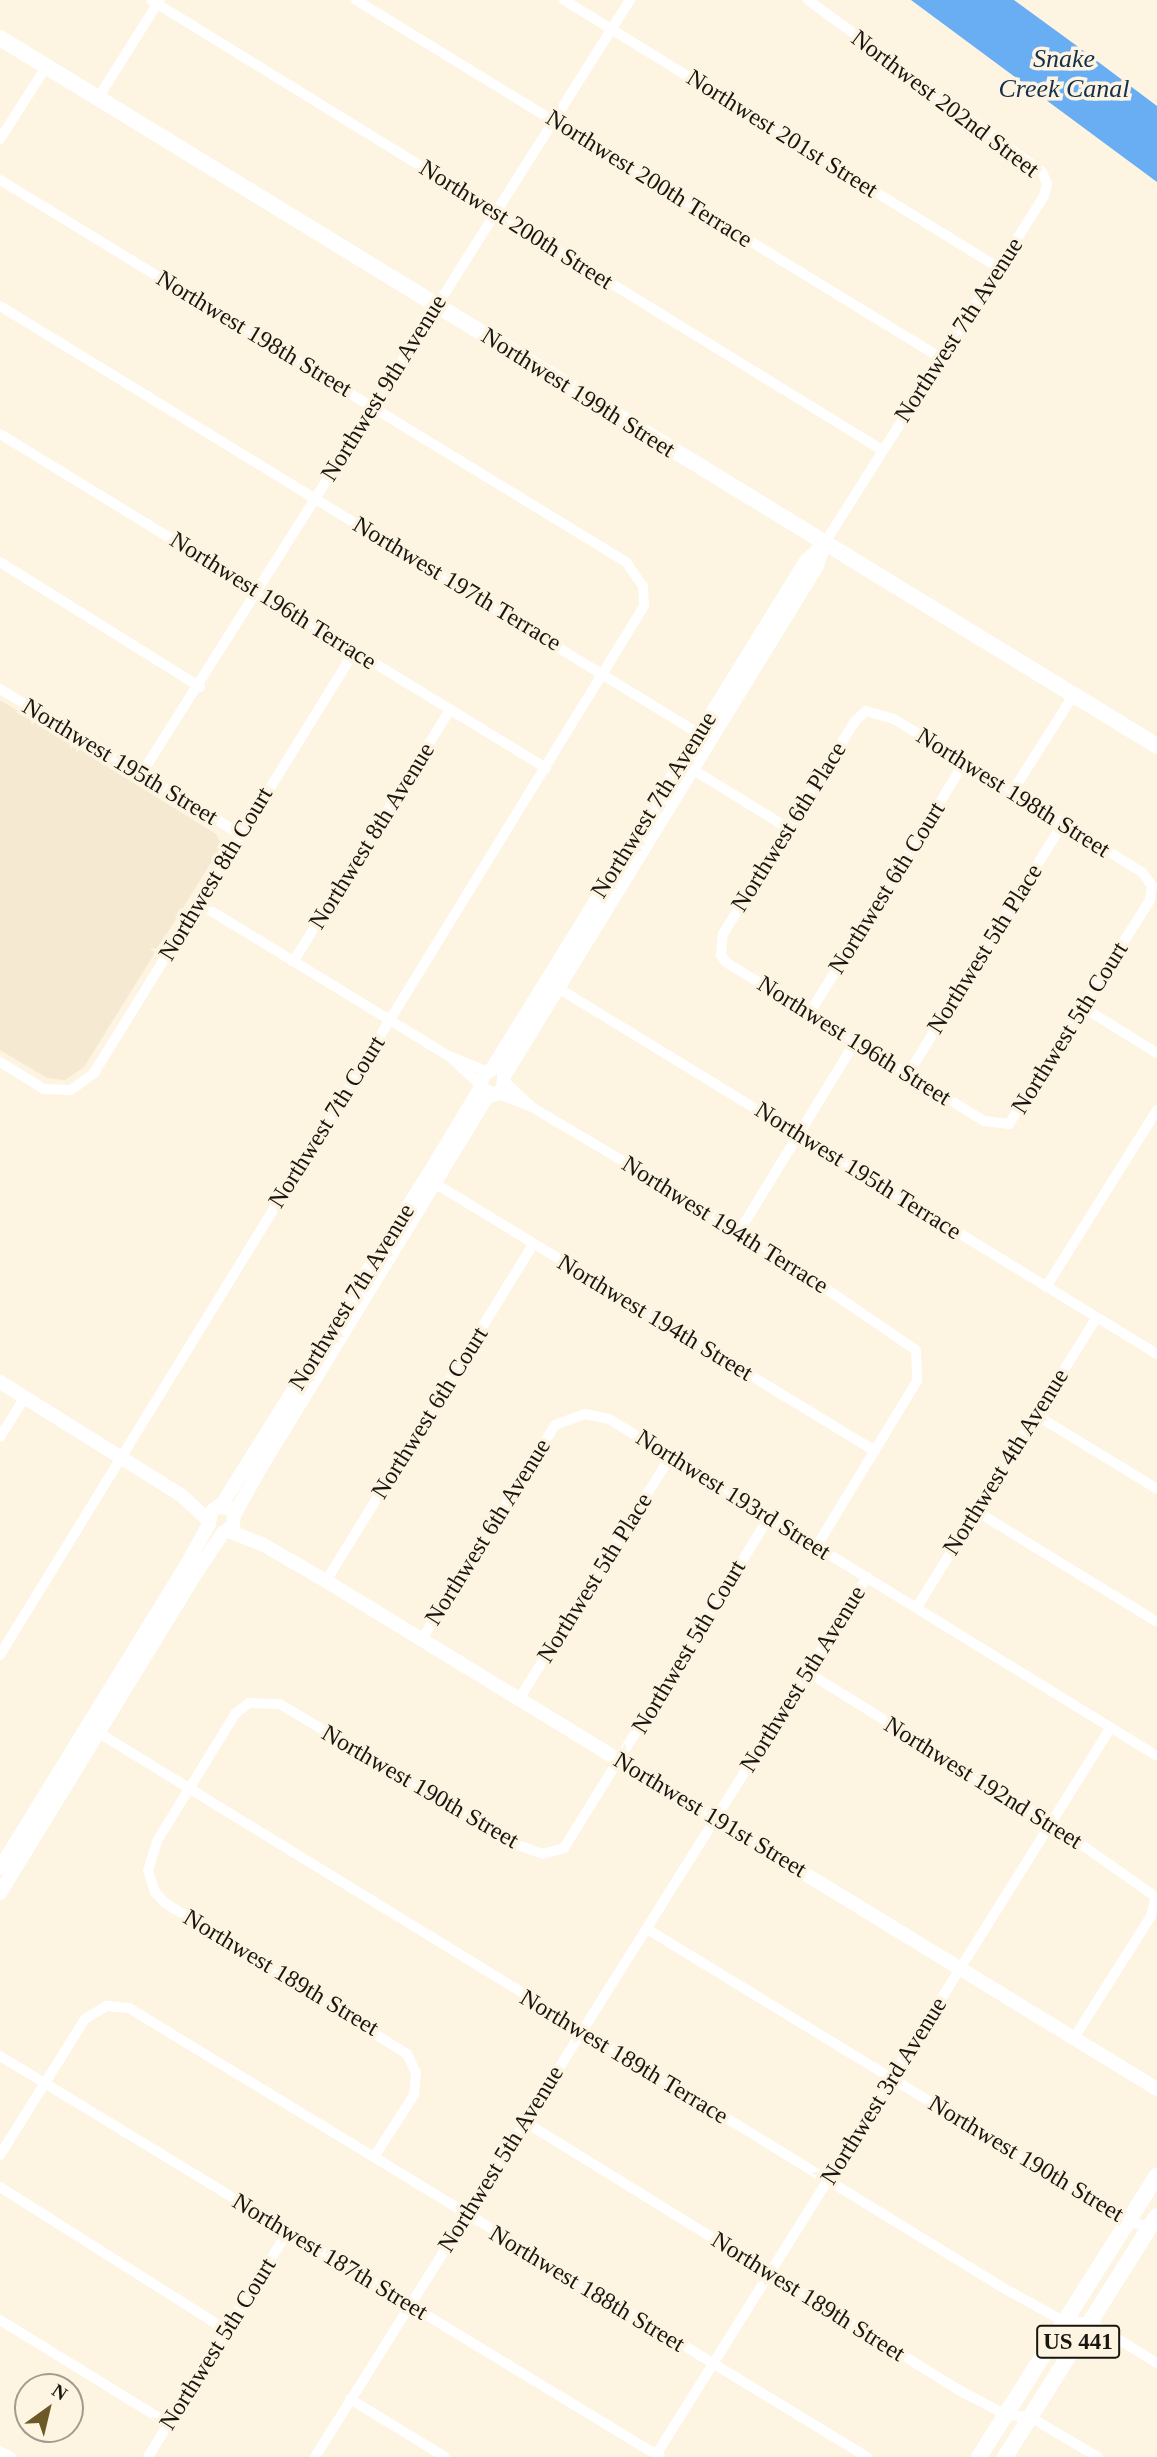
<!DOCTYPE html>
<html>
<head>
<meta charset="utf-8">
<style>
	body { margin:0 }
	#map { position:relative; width:1157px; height:2457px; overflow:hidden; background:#fdf4e2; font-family:"Times New Roman",serif }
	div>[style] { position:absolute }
	.built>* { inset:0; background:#f6e9d1 }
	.water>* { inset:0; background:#69adf3 }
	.street>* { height:10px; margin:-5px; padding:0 5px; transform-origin:5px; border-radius:5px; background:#fff }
	.secondary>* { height:14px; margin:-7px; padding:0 7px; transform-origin:7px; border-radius:7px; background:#fff }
	.primary>* { height:16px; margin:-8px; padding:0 8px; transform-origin:8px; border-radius:8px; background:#fff }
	span { translate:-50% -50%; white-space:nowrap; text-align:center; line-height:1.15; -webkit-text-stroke:7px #fdf4e2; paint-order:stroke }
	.shield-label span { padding:2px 5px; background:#fdf4e2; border:2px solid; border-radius:5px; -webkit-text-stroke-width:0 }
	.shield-label { font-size:23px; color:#191610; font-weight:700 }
	.street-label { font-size:24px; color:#191610 }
	.water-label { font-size:26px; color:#14304c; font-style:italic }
	.north { position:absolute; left:14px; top:2373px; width:70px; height:70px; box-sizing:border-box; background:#fdf4e2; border:2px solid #a29b8e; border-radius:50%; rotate:34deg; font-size:19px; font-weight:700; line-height:28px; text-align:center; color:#191610 }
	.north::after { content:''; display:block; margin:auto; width:24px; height:32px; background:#6c5927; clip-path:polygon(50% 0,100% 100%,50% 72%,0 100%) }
</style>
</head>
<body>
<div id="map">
	<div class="built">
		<div style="clip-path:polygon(0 700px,216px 834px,222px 845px,84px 1067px,65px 1080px,47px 1078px,0 1050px)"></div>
	</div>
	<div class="water">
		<div style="clip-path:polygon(911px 0,1014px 0,1077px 46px,1157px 106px,1157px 182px)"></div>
	</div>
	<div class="street">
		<div style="left:151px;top:0;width:858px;rotate:31.62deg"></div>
		<div style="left:356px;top:0;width:686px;rotate:31.47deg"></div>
		<div style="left:564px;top:0;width:511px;rotate:31.64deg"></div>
		<div style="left:808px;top:0;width:290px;rotate:36.3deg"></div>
		<div style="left:1042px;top:172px;width:13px;rotate:67deg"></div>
		<div style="left:1047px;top:184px;width:12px;rotate:104deg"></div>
		<div style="left:1044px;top:196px;width:413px;rotate:122.3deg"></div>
		<div style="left:98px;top:98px;width:115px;rotate:-57.8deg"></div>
		<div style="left:0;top:139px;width:85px;rotate:-57.4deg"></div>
		<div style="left:0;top:180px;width:733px;rotate:31.39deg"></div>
		<div style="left:626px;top:562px;width:29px;rotate:55deg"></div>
		<div style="left:643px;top:586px;width:20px;rotate:87deg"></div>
		<div style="left:644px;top:606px;width:1231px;rotate:121.55deg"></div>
		<div style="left:0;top:306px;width:818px;rotate:31.46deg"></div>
		<div style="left:0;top:434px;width:640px;rotate:31.46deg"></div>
		<div style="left:0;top:562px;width:236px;rotate:32deg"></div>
		<div style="left:0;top:689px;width:280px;rotate:31.1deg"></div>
		<div style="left:866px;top:711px;width:29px;rotate:16deg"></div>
		<div style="left:894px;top:719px;width:291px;rotate:31.7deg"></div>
		<div style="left:1142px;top:872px;width:17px;rotate:54deg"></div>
		<div style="left:1152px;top:886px;width:14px;rotate:98deg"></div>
		<div style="left:1150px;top:900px;width:265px;rotate:122.2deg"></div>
		<div style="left:1009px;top:1124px;width:25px;rotate:-173deg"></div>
		<div style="left:984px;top:1121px;width:303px;rotate:-148.4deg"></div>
		<div style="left:726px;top:962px;width:9px;rotate:-126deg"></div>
		<div style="left:721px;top:955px;width:21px;rotate:-85deg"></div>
		<div style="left:723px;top:934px;width:251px;rotate:-58.2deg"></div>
		<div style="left:855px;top:721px;width:15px;rotate:-42deg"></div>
		<div style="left:692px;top:769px;width:113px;rotate:31.6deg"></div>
		<div style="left:140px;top:776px;width:918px;rotate:-57.73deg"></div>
		<div style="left:1012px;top:792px;width:114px;rotate:-57.6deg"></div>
		<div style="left:198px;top:903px;width:295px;rotate:31.4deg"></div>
		<div style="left:450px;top:1057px;width:41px;rotate:43deg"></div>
		<div style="left:293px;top:962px;width:297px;rotate:-58.1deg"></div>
		<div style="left:558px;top:988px;width:702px;rotate:31.43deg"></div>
		<div style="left:1084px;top:1008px;width:86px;rotate:31.7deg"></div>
		<div style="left:809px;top:1014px;width:295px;rotate:-58.3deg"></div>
		<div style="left:451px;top:1057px;width:38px;rotate:22deg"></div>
		<div style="left:0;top:1062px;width:52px;rotate:31.5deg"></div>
		<div style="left:44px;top:1089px;width:27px;rotate:2deg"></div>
		<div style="left:71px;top:1090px;width:29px;rotate:-36deg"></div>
		<div style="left:94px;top:1073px;width:496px;rotate:-58.3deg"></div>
		<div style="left:908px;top:1074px;width:295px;rotate:-58.3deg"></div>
		<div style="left:505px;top:1082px;width:34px;rotate:43deg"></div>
		<div style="left:498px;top:1094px;width:34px;rotate:21deg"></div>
		<div style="left:530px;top:1106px;width:244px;rotate:30.6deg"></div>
		<div style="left:740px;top:1230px;width:213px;rotate:34.3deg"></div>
		<div style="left:916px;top:1350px;width:31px;rotate:88deg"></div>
		<div style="left:917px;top:1381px;width:194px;rotate:121.3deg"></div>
		<div style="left:436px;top:1184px;width:514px;rotate:31.31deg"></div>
		<div style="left:740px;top:1230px;width:220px;rotate:-58.5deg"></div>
		<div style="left:1046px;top:1287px;width:209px;rotate:-57.9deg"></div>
		<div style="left:1036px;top:1415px;width:142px;rotate:31.4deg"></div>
		<div style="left:0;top:1437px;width:47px;rotate:-58deg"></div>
		<div style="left:976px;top:1511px;width:212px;rotate:31.5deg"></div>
		<div style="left:326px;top:1581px;width:395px;rotate:-58.4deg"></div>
		<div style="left:917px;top:1607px;width:340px;rotate:-58.2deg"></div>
		<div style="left:422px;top:1639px;width:252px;rotate:-58.1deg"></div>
		<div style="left:555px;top:1425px;width:32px;rotate:-20deg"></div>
		<div style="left:585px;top:1414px;width:25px;rotate:12deg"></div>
		<div style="left:609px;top:1419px;width:643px;rotate:31.59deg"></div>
		<div style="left:807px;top:1672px;width:288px;rotate:31.8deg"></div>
		<div style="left:1052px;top:1824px;width:127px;rotate:35.1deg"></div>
		<div style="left:1156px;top:1897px;width:20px;rotate:105deg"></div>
		<div style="left:1151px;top:1916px;width:144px;rotate:122.3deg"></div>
		<div style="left:519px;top:1699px;width:285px;rotate:-58deg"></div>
		<div style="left:99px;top:1733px;width:1065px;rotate:31.53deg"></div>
		<div style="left:1007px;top:2290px;width:66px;rotate:28.9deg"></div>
		<div style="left:1065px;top:2322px;width:25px"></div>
		<div style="left:1090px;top:2322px;width:79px;rotate:31.5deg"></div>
		<div style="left:647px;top:1929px;width:562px;rotate:31.4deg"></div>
		<div style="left:1127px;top:2222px;width:28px;rotate:10deg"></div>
		<div style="left:0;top:2056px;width:772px;rotate:31.28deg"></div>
		<div style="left:525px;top:2122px;width:510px;rotate:31.7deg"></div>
		<div style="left:959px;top:2390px;width:53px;rotate:28deg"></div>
		<div style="left:1006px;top:2415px;width:24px;rotate:5deg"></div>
		<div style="left:1030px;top:2417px;width:79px;rotate:30.5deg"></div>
		<div style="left:0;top:2155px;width:160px;rotate:-58deg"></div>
		<div style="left:85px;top:2019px;width:26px;rotate:-31deg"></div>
		<div style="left:107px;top:2006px;width:22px;rotate:5deg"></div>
		<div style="left:129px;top:2008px;width:864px;rotate:31.32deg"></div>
		<div style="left:374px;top:2157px;width:74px;rotate:-57.2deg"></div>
		<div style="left:414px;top:2095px;width:22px;rotate:-85deg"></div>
		<div style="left:416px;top:2073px;width:21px;rotate:-115deg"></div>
		<div style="left:407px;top:2054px;width:285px;rotate:-148deg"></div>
		<div style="left:165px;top:1903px;width:15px;rotate:-132deg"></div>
		<div style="left:155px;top:1892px;width:22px;rotate:-108deg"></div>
		<div style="left:148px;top:1871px;width:31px;rotate:-73deg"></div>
		<div style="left:157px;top:1841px;width:149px;rotate:-58.4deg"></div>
		<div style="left:235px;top:1714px;width:18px;rotate:-38deg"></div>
		<div style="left:249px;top:1703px;width:31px;rotate:2deg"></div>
		<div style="left:280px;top:1704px;width:265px;rotate:31.1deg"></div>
		<div style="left:507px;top:1841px;width:37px;rotate:20deg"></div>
		<div style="left:542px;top:1854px;width:23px;rotate:-15deg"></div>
		<div style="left:564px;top:1848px;width:389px;rotate:-58.2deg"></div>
		<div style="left:0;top:2187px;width:270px;rotate:32.3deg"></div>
		<div style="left:0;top:2320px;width:198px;rotate:31.6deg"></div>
		<div style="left:350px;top:2399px;width:111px;rotate:31.4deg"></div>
		<div style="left:0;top:2451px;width:13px;rotate:29deg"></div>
		<div style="left:656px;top:2455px;width:858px;rotate:-57.99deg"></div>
		<div style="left:148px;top:2457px;width:266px;rotate:-58.2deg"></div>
		<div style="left:315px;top:2457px;width:1039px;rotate:-57.9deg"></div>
	</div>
	<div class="secondary">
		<div style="left:482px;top:1089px;width:13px;rotate:27deg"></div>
		<div style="left:494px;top:1095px;width:11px;rotate:-34deg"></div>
		<div style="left:503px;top:1089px;width:13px;rotate:-86deg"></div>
		<div style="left:504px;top:1076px;width:598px;rotate:-58.46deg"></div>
		<div style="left:817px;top:566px;width:21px;rotate:-73deg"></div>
		<div style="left:0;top:1382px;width:213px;rotate:32deg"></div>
		<div style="left:181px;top:1495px;width:37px;rotate:43deg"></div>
		<div style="left:221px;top:1506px;width:385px;rotate:-58deg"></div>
		<div style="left:425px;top:1180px;width:109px;rotate:-58.9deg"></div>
		<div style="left:481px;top:1087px;width:11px;rotate:-85deg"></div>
		<div style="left:482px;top:1076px;width:12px;rotate:-35deg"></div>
		<div style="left:492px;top:1069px;width:597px;rotate:-58.28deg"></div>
		<div style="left:806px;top:561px;width:23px;rotate:-43deg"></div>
		<div style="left:228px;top:1531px;width:36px;rotate:21deg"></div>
		<div style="left:262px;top:1544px;width:74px;rotate:30deg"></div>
		<div style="left:326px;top:1581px;width:974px;rotate:31.44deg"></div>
		<div style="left:0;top:1868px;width:357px;rotate:-58.4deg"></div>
		<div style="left:187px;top:1564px;width:46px;rotate:-61.2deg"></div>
		<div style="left:209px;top:1524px;width:12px;rotate:-81deg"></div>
		<div style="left:211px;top:1512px;width:8px;rotate:-40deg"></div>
		<div style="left:217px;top:1507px;width:12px;rotate:5deg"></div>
		<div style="left:0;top:1893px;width:379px;rotate:-58.5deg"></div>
		<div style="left:198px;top:1570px;width:45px;rotate:-56deg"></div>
		<div style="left:223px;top:1533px;width:12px;rotate:-35deg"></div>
		<div style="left:233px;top:1526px;width:11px;rotate:-85deg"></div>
		<div style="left:234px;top:1515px;width:55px;rotate:-60.6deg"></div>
		<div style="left:261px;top:1467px;width:437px;rotate:-58.6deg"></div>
	</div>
	<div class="primary">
		<div style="left:0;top:38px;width:1356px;rotate:31.46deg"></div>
		<div style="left:979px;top:2457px;width:333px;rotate:-57.7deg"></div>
		<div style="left:1005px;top:2457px;width:285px;rotate:-57.8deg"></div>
	</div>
	<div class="shield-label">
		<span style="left:1078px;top:2342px">US 441</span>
	</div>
	<div class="street-label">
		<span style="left:945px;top:104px;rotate:37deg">Northwest 202nd Street</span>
		<span style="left:782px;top:134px;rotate:32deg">Northwest 201st Street</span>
		<span style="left:649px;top:179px;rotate:32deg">Northwest 200th Terrace</span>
		<span style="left:516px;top:225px;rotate:32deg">Northwest 200th Street</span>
		<span style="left:959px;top:330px;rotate:-57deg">Northwest 7th Avenue</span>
		<span style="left:254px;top:334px;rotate:31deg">Northwest 198th Street</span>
		<span style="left:384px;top:388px;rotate:-58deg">Northwest 9th Avenue</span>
		<span style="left:578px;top:393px;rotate:32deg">Northwest 199th Street</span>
		<span style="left:457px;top:584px;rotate:31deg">Northwest 197th Terrace</span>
		<span style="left:273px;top:601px;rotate:32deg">Northwest 196th Terrace</span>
		<span style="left:120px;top:762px;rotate:31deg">Northwest 195th Street</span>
		<span style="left:1013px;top:793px;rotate:32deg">Northwest 198th Street</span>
		<span style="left:654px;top:805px;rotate:-58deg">Northwest 7th Avenue</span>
		<span style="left:789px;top:827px;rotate:-58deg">Northwest 6th Place</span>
		<span style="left:372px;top:836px;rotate:-58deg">Northwest 8th Avenue</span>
		<span style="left:216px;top:874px;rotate:-59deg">Northwest 8th Court</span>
		<span style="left:887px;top:888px;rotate:-58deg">Northwest 6th Court</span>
		<span style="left:985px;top:949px;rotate:-58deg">Northwest 5th Place</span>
		<span style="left:1070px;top:1028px;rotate:-58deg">Northwest 5th Court</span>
		<span style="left:854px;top:1041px;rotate:32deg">Northwest 196th Street</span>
		<span style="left:327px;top:1122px;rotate:-58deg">Northwest 7th Court</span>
		<span style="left:858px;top:1171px;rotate:32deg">Northwest 195th Terrace</span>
		<span style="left:725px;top:1225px;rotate:32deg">Northwest 194th Terrace</span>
		<span style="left:352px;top:1297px;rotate:-58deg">Northwest 7th Avenue</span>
		<span style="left:655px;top:1318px;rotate:31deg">Northwest 194th Street</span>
		<span style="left:430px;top:1413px;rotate:-58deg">Northwest 6th Court</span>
		<span style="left:1006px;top:1462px;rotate:-58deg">Northwest 4th Avenue</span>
		<span style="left:733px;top:1495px;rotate:32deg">Northwest 193rd Street</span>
		<span style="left:488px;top:1532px;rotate:-58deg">Northwest 6th Avenue</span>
		<span style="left:595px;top:1578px;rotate:-58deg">Northwest 5th Place</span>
		<span style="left:689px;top:1647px;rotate:-59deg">Northwest 5th Court</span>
		<span style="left:803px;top:1679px;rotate:-58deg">Northwest 5th Avenue</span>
		<span style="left:983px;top:1783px;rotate:32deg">Northwest 192nd Street</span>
		<span style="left:420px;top:1787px;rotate:30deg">Northwest 190th Street</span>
		<span style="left:710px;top:1815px;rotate:31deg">Northwest 191st Street</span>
		<span style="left:281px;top:1973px;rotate:31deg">Northwest 189th Street</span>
		<span style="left:624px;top:2057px;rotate:31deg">Northwest 189th Terrace</span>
		<span style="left:884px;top:2091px;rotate:-58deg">Northwest 3rd Avenue</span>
		<span style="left:501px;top:2159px;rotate:-58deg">Northwest 5th Avenue</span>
		<span style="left:1026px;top:2159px;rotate:31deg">Northwest 190th Street</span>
		<span style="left:330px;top:2257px;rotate:31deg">Northwest 187th Street</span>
		<span style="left:587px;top:2289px;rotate:31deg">Northwest 188th Street</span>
		<span style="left:808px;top:2297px;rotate:32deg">Northwest 189th Street</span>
		<span style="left:218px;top:2344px;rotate:-58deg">Northwest 5th Court</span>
	</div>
	<div class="water-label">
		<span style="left:1064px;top:74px">Snake<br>Creek Canal</span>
	</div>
	<div class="north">N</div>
</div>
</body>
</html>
